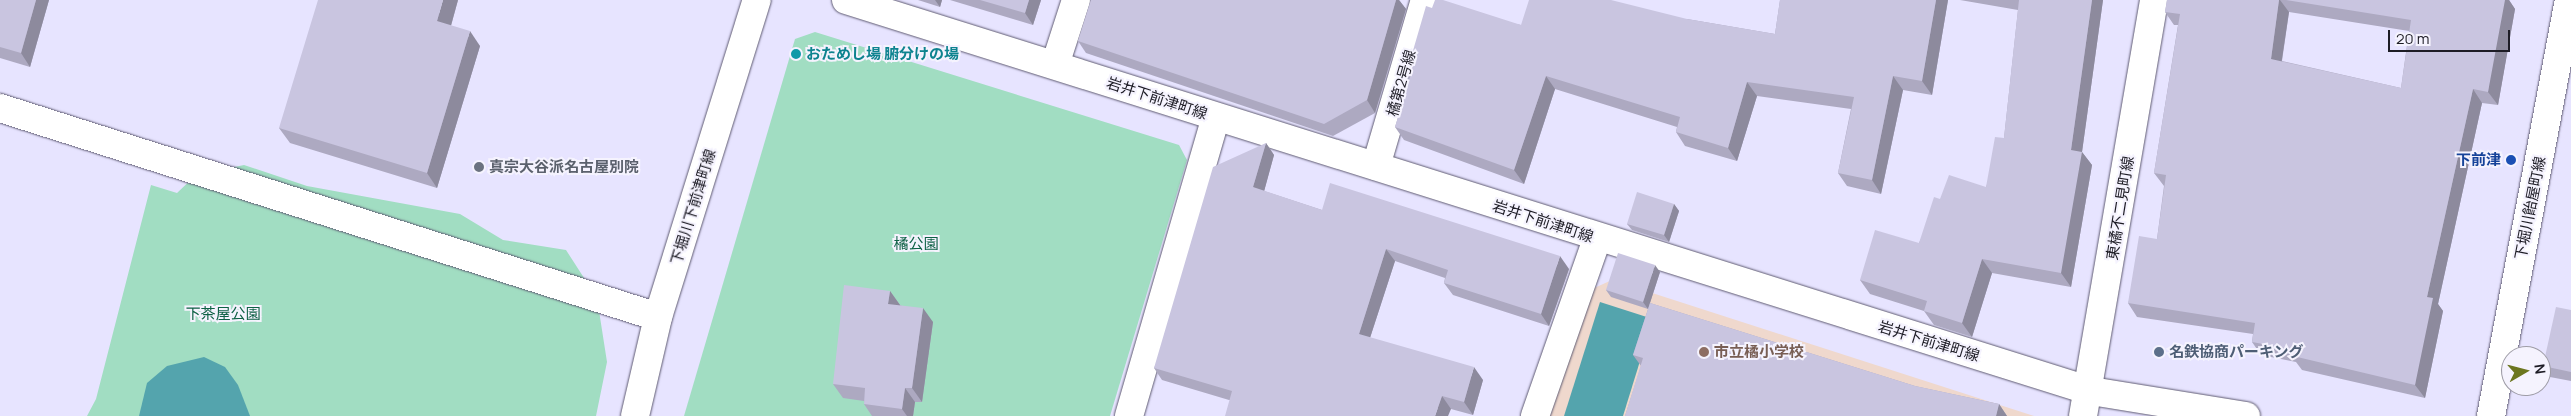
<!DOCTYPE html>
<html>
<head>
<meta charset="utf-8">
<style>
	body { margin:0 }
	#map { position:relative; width:2571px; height:416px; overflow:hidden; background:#e7e4ff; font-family:Manrope,"Noto Sans JP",sans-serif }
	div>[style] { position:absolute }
	.education>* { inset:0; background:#efd8cd }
	.green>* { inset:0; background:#a1ddc2 }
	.water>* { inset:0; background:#54a4ad }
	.roads { filter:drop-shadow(0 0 1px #5f5b72) drop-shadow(0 0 1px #5f5b72) }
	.minor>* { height:28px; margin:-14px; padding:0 14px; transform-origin:14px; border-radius:14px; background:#fff }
	.wall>* { inset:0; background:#ada9c1 }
	.shaded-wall>* { inset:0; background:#8d8a9d }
	.building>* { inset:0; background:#c9c5e0 }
	.dots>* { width:14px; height:14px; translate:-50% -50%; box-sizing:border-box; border:2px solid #f5f3fe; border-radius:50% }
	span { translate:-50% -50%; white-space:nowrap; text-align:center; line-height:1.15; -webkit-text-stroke:4px #f5f3fe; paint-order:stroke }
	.culture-label { font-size:15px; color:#0d838f; font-weight:700 }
	.left { translate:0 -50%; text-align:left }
	.street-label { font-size:15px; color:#1d1c25 }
	.transit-label { font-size:15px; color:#164399; font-weight:700 }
	.right { translate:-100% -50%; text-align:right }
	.worship-label { font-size:15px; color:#5b616d; font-weight:700 }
	.park-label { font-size:15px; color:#0e6145 }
	.education-label { font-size:15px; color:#785e54; font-weight:700 }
	.service-label { font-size:15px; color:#4e5e75; font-weight:700 }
	.north { position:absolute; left:2501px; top:346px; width:50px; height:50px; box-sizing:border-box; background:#f5f3fe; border:1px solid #9f9da7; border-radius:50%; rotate:82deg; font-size:14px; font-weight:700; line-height:20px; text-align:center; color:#1d1c25 }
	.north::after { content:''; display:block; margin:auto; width:18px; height:22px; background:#6c7620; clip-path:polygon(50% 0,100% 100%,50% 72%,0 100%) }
	.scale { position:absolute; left:2388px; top:30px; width:122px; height:22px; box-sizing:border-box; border:2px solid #1d1c25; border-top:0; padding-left:6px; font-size:15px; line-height:18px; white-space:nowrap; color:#1d1c25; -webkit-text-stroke:4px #f5f3fe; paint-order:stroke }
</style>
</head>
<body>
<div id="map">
	<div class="education">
		<div style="clip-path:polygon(1612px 280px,2034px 416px,1550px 416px,1592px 289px)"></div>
	</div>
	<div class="green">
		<div style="clip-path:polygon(815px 32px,1179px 145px,1187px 160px,1110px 416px,684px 416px,795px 39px)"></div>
		<div style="clip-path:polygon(244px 165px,307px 186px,460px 214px,503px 240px,566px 250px,597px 298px,607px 362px,596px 416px,87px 416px,96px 399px,151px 185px,177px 193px,196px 175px)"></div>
	</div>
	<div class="water">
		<div style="clip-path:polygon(1600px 302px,1653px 319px,1623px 416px,1564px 416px)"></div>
		<div style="clip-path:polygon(204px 357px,225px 367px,238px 385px,250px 416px,139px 416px,147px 383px,167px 366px)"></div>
	</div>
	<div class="roads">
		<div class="minor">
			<div style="left:846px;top:0;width:1305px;rotate:17.44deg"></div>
			<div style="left:2091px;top:391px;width:157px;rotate:9.2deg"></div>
			<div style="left:1055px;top:65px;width:68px;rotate:-72.1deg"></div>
			<div style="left:0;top:108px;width:690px;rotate:17.62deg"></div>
			<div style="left:1376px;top:166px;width:173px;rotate:-73.6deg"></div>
			<div style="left:635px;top:416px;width:102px;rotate:-76.9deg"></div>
			<div style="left:658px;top:317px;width:332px;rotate:-72.7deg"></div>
			<div style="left:1129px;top:416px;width:311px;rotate:-73.8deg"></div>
			<div style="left:1535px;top:416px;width:188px;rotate:-70.7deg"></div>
			<div style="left:2083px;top:416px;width:422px;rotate:-80.3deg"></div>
			<div style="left:2491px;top:416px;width:423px;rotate:-79.4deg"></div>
		</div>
	</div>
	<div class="wall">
		<div style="clip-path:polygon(0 0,49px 0,30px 67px,0 58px)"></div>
		<div style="clip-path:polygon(458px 0,451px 26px,480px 46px,437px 188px,290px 143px,279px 128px)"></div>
		<div style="clip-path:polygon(918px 0,942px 0,940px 7px)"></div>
		<div style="clip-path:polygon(950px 0,1041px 0,1033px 25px)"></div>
		<div style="clip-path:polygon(1091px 0,1399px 0,1406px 9px,1375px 113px,1333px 136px,1086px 53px,1078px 41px)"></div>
		<div style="clip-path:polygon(1780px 0,1948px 0,1932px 95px,1903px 90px,1881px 194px,1847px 186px,1838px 173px,1851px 109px,1757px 96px,1737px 161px,1685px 146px,1676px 132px,1677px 127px,1555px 89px,1524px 184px,1404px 140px,1395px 127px,1409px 83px,1405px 78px,1432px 8px,1521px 25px,1687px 19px,1775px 34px)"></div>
		<div style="clip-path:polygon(1960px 0,2103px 0,2082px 152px,2092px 165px,2071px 287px,1992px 273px,1972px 337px,1934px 325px,1924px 311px,1870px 294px,1860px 280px,1919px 243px,1940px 199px,1986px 187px,2004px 138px,2018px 10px)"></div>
		<div style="clip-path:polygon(evenodd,2167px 0,2509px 0,2515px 9px,2498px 105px,2482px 103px,2438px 304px,2443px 311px,2425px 398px,2302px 370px,2296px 362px,2261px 355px,2252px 342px,2253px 334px,2137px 317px,2128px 303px,2157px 239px,2164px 186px,2154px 173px,2178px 25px,2174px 25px,2165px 12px,2167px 0,2289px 12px,2409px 31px,2401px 88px,2282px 61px,2289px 12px)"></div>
		<div style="clip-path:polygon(1266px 143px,1274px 155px,1264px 191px,1322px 210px,1569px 269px,1549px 326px,1453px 295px,1444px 283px,1445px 278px,1395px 261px,1370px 338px,1483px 380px,1473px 415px,1451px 409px,1229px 400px,1162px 380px,1154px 368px)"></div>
		<div style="clip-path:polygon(1674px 204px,1679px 211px,1669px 242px,1632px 230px,1627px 224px)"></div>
		<div style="clip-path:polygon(1660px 272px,1650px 303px,1915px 386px,1999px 404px,2007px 416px,1625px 416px,1641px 366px,1633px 355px,1648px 309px,1611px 297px,1606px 290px)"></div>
		<div style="clip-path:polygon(890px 291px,900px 305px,933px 322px,922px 402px,915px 402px,913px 416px,872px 416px,864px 404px,864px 401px,843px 398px,833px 384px)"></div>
		<div style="clip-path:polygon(2571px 310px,2571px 381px,2550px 377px,2543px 366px)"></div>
	</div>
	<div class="shaded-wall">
		<div style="clip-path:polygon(36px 0,49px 0,30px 67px,21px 53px)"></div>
		<div style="clip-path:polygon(443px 0,458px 0,448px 36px,437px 21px)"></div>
		<div style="clip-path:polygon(935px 0,942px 0,940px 7px)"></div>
		<div style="clip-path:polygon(1029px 0,1041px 0,1033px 25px,1025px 13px)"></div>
		<div style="clip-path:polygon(1396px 0,1399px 0,1406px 9px,1375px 113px,1367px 100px)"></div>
		<div style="clip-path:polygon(1936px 0,1948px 0,1932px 95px,1922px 81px)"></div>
		<div style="clip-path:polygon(2092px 0,2103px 0,2082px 152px,2092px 165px,2071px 287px,2061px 273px,2071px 150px)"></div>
		<div style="clip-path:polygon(2279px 0,2280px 0,2289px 12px,2280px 72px,2271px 59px)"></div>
		<div style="clip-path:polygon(2499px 0,2509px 0,2515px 9px,2498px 105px,2488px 92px)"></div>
		<div style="clip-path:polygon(470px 31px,480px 46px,437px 188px,427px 173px)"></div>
		<div style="clip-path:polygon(1546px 76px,1555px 89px,1524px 184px,1514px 170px)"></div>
		<div style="clip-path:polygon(1893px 76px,1903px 90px,1881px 194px,1872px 180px)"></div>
		<div style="clip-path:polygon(1747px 82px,1757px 96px,1737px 161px,1728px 148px)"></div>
		<div style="clip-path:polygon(2473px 89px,2482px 103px,2438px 304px,2443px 311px,2425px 398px,2415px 385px,2427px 297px)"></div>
		<div style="clip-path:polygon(1266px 143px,1274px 155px,1262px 199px,1253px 187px)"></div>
		<div style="clip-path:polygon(1674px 204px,1679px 211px,1669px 242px,1664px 235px)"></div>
		<div style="clip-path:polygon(1386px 249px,1395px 261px,1367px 347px,1359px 334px)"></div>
		<div style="clip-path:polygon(1560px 256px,1569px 269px,1549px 326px,1541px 314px)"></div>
		<div style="clip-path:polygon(1982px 259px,1992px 273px,1972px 337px,1962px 323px)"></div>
		<div style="clip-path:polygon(1655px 265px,1660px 272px,1648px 309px,1643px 302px)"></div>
		<div style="clip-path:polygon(890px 291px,900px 305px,898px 318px,888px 304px)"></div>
		<div style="clip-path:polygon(923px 308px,933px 322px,922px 402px,912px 388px)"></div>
		<div style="clip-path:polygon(1474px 367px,1483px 380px,1473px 415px,1464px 402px)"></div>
		<div style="clip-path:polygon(905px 388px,915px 402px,913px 416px,907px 416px,902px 409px)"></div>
		<div style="clip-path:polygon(1442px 396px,1451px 409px,1448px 416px,1435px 416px)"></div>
		<div style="clip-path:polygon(1999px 404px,2007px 416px,1996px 416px)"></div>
	</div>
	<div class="building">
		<div style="clip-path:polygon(0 0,36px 0,21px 53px,0 47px)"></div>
		<div style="clip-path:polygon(318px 0,443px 0,437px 21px,470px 31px,427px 173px,279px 128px)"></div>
		<div style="clip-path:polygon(980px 0,1029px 0,1025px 13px)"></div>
		<div style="clip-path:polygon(1091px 0,1396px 0,1367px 100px,1324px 124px,1078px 41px)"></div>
		<div style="clip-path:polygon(1435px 0,1443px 0,1521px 25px,1529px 0,1611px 0,1687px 19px,1775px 34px,1780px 0,1936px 0,1922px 81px,1893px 76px,1872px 180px,1838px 173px,1854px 97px,1747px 82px,1728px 148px,1676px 132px,1680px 117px,1546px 76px,1514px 170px,1395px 127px,1411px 74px,1405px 78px,1426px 6px,1432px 8px)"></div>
		<div style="clip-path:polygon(2019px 0,2092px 0,2071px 150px,2082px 152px,2061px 273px,1982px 259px,1962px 323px,1924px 311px,1927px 301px,1860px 280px,1875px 230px,1919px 243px,1934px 197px,1940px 199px,1949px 175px,1986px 187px,1995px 137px,2004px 138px)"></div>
		<div style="clip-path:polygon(2167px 0,2279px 0,2271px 59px,2401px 88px,2411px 20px,2286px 0,2505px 0,2488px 92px,2473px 89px,2427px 297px,2433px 298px,2415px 385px,2293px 356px,2290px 349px,2252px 342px,2255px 323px,2128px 303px,2139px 236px,2157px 239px,2166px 175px,2154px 173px,2180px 14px,2165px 12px)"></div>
		<div style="clip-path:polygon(1266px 143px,1253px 187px,1322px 210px,1330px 183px,1560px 256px,1541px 314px,1444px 283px,1448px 270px,1386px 249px,1359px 334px,1474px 367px,1464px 402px,1442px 396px,1435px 416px,1225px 416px,1232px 391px,1154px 368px,1213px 167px)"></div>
		<div style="clip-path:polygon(1637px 192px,1674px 204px,1664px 235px,1627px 224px)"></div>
		<div style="clip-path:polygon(1618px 253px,1655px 265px,1643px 302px,1606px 290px)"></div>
		<div style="clip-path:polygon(844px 285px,890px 291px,888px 304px,923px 308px,912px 388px,905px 388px,902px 409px,864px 404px,865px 388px,833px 384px)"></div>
		<div style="clip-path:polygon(1650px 303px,1915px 386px,1999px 404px,1996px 416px,1625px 416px,1643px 358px,1633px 355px)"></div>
		<div style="clip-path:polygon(2556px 307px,2571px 310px,2571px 372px,2543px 366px)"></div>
	</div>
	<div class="dots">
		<div style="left:796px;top:54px;background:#0f9aa8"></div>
		<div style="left:2511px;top:160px;background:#1a4fb4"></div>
		<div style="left:479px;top:167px;background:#6b7280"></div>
		<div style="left:1704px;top:352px;background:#8d6e63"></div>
		<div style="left:2159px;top:352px;background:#5c6f8a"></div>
	</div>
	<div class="culture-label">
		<span class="left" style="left:806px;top:54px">おためし場 腑分けの場</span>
	</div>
	<div class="street-label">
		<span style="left:1401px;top:83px;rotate:-74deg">橘第2号線</span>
		<span style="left:1157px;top:98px;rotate:18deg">岩井下前津町線</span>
		<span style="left:693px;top:207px;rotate:-73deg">下堀川下前津町線</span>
		<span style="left:2120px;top:208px;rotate:-81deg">東橘不二見町線</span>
		<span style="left:2530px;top:208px;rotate:-79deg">下堀川飴屋町線</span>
		<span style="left:1543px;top:221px;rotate:18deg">岩井下前津町線</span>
		<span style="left:1929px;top:341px;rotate:17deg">岩井下前津町線</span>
	</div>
	<div class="transit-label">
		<span class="right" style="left:2501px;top:160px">下前津</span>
	</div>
	<div class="worship-label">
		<span class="left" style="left:489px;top:167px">真宗大谷派名古屋別院</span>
	</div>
	<div class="park-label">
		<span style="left:916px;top:244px">橘公園</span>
		<span style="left:223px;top:314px">下茶屋公園</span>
	</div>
	<div class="education-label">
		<span class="left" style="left:1714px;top:352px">市立橘小学校</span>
	</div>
	<div class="service-label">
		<span class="left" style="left:2169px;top:352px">名鉄協商パーキング</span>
	</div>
	<div class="north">N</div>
	<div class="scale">20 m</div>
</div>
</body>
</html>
